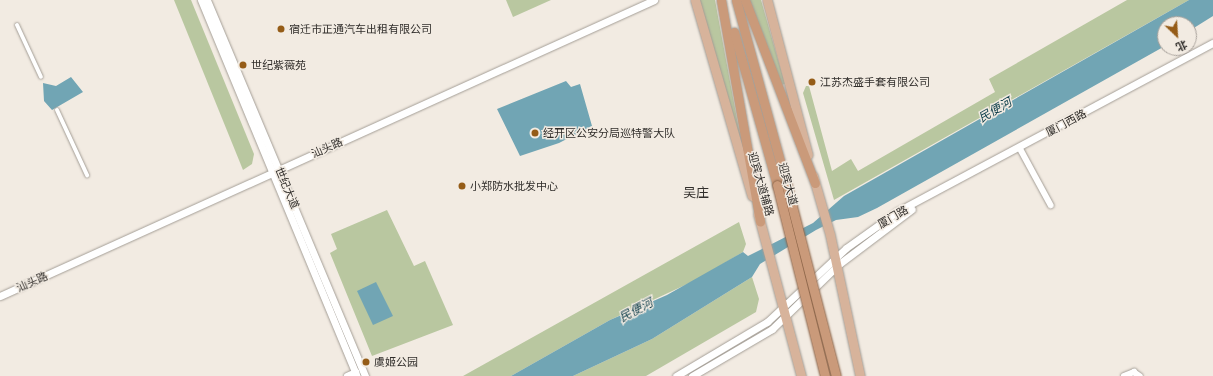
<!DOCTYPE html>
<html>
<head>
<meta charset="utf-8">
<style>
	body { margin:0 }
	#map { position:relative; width:1213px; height:376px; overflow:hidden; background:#f2ebe2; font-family:Montserrat,"Noto Sans SC",sans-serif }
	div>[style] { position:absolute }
	.green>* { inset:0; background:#b9c7a0 }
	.water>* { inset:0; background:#71a5b4 }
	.roads { filter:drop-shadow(0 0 1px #a49e96) drop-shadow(0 0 1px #a49e96) }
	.pedestrian>* { height:4px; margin:-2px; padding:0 2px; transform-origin:2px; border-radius:2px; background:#fff }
	.minor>* { height:5.5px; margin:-2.75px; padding:0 2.75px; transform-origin:2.75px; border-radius:2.75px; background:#fff }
	.tertiary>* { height:7px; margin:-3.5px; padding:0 3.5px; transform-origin:3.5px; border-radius:3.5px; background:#fff }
	.primary>* { height:9px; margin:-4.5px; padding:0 4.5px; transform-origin:4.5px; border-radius:4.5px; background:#d7b39b }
	.trunk>* { height:9px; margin:-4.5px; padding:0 4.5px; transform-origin:4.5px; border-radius:4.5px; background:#ca9a7a }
	.bridges { filter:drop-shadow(0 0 1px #8c6448) drop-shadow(0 0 1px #8c6448) }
	.trunk-bridge>* { height:9px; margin:-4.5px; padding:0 4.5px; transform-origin:4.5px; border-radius:4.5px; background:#ca9a7a }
	.dots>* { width:11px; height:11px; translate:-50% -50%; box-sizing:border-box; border:2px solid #f2ebe2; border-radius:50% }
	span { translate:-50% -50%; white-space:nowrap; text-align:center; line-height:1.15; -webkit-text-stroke:3px #f2ebe2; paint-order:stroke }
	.poi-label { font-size:11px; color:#312e2b }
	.left { translate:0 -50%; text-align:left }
	.street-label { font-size:11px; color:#312e2b }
	.water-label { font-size:12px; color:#13424e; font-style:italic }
	.quarter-label { font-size:13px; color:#312e2b }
	.north { position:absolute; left:1157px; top:16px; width:40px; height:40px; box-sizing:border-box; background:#f2ebe2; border:1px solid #a59f99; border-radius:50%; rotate:155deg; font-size:11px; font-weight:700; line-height:16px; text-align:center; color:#312e2b }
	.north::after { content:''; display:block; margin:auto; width:14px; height:18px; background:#955c17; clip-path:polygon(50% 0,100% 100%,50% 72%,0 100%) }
</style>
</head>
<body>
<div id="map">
	<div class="green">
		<div style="clip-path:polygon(174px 0,191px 0,254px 154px,252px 164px,243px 170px)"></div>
		<div style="clip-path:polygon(506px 0,551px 0,513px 17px)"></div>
		<div style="clip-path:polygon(697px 0,715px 0,746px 168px)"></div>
		<div style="clip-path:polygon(746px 0,761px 0,785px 84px,780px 85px)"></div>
		<div style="clip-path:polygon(1127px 0,1189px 0,834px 200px,803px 93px,806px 86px,809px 86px,832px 171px,851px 159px,858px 171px,995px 92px,989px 79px)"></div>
		<div style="clip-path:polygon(387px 210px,414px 266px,425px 261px,453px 325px,372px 356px,330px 253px,337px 249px,331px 234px)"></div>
		<div style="clip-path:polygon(739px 222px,746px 244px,743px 252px,698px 279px,610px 320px,511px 376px,463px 376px)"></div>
		<div style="clip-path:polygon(752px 277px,759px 299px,756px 312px,646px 376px,573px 376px,652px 339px)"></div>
	</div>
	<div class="water">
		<div style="clip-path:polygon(1189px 0,1213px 0,1213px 16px,1189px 31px,1189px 24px,1165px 24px,1165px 46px,877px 208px,858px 217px,836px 220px,816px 230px,760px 264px,752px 277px,652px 339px,573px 376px,511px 376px,610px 320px,667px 295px,743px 252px,748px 256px,813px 223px,844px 196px)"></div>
		<div style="clip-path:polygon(71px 77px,83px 92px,52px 110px,44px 101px,43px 83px,56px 86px)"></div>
		<div style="clip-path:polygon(566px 81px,571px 87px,580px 84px,592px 126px,559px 143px,520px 156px,497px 109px)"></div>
		<div style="clip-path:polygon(376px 282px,393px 316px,373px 325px,357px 291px)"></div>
	</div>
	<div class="roads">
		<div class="pedestrian">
			<div style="left:17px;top:25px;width:57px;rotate:65.2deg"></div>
			<div style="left:57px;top:110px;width:72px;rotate:65.2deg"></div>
		</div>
		<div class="minor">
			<div style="left:1020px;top:148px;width:65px;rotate:61.5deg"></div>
			<div style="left:347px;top:376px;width:10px;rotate:-24deg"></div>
			<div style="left:1124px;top:376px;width:11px;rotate:-22deg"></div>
			<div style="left:1134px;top:372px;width:7px;rotate:34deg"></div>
		</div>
		<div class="tertiary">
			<div style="left:201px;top:0;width:407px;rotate:67.5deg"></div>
			<div style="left:207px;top:0;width:408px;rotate:67.2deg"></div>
			<div style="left:0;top:296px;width:718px;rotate:-24.35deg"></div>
			<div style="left:676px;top:376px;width:106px;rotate:-30.7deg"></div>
			<div style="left:767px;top:322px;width:108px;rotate:-43.1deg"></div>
			<div style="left:846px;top:248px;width:64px;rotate:-35.4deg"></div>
			<div style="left:898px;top:211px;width:357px;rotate:-28.1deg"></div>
			<div style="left:692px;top:376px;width:93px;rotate:-30.4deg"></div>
			<div style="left:772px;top:329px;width:93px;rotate:-44.1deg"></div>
			<div style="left:839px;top:264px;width:91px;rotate:-37deg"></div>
		</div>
		<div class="primary">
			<div style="left:695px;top:0;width:204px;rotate:73.8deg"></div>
			<div style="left:767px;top:0;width:160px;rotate:75.2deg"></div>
			<div style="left:813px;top:176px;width:61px;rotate:73.9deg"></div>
			<div style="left:830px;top:235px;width:144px;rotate:78deg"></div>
			<div style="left:758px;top:214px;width:168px;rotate:75.1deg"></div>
		</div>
		<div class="trunk">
			<div style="left:721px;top:0;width:225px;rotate:80deg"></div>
			<div style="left:736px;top:0;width:190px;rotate:74.7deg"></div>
			<div style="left:745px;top:0;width:196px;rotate:69.1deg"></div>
			<div style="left:734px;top:32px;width:159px;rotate:74.3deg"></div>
		</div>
	</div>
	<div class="bridges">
		<div class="trunk-bridge">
			<div style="left:786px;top:183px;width:199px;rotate:75.5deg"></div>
			<div style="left:777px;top:185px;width:197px;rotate:75.9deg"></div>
		</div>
	</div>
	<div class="dots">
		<div style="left:281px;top:29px;background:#955c17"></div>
		<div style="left:243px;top:65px;background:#955c17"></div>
		<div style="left:812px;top:82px;background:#955c17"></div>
		<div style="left:535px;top:133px;background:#955c17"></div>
		<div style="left:462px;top:186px;background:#955c17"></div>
		<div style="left:366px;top:362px;background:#955c17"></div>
	</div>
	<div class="poi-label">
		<span class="left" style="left:289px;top:29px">宿迁市正通汽车出租有限公司</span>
		<span class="left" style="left:251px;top:65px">世纪紫薇苑</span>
		<span class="left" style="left:820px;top:82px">江苏杰盛手套有限公司</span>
		<span class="left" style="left:543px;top:133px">经开区公安分局巡特警大队</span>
		<span class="left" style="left:470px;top:186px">小郑防水批发中心</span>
		<span class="left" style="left:374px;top:362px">虞姬公园</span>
	</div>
	<div class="street-label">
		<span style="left:1066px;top:123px;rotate:-28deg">厦门西路</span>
		<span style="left:327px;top:148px;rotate:-24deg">汕头路</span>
		<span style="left:761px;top:184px;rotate:74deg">迎宾大道辅路</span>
		<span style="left:788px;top:184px;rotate:75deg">迎宾大道</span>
		<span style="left:287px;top:188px;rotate:67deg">世纪大道</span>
		<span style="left:893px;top:217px;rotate:-30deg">厦门路</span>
		<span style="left:32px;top:282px;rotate:-24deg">汕头路</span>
	</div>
	<div class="water-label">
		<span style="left:995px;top:110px;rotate:-30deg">民便河</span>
		<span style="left:636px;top:310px;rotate:-28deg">民便河</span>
	</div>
	<div class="quarter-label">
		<span style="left:696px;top:192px">吴庄</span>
	</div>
	<div class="north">北</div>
</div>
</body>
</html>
